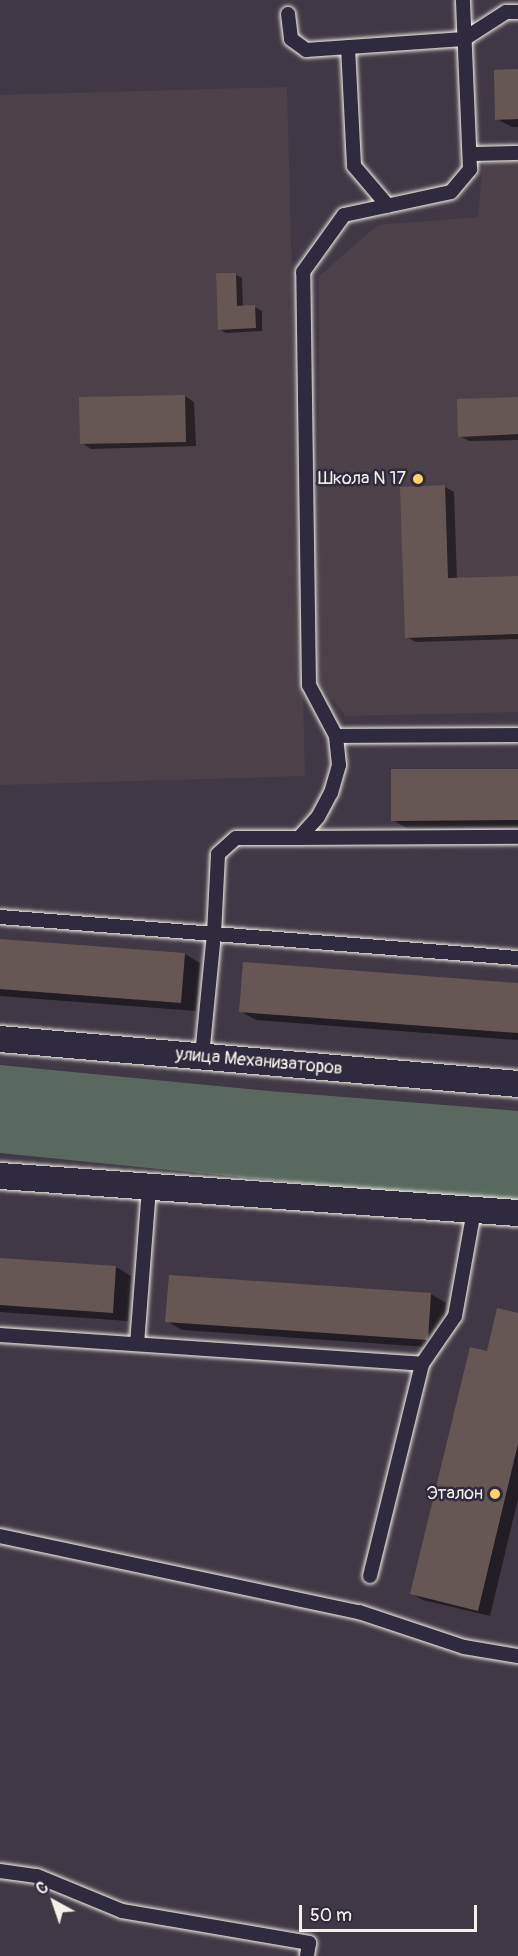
<!DOCTYPE html>
<html>
<head>
<meta charset="utf-8">
<style>
	body { margin:0 }
	#map { position:relative; width:518px; height:1956px; overflow:hidden; background:#403844; font-family:Pangolin,sans-serif }
	div>[style] { position:absolute }
	.built>* { inset:0; background:#4c4149 }
	.green>* { inset:0; background:#5a6960 }
	.shadow>* { inset:0; background:#0007 }
	.building>* { inset:0; background:#675754 }
	.roads { filter:drop-shadow(0 0 2px #f4f1e8) drop-shadow(0 0 2px #f4f1e8) }
	.service>* { height:14px; margin:-7px; padding:0 7px; transform-origin:7px; border-radius:7px; background:#2f2a3d }
	.minor>* { height:26px; margin:-13px; padding:0 13px; transform-origin:13px; border-radius:13px; background:#2f2a3d }
	.dots>* { width:16px; height:16px; translate:-50% -50%; box-sizing:border-box; border:3px solid #2f2a3d; border-radius:50% }
	span { translate:-50% -50%; white-space:nowrap; text-align:center; line-height:1.15; -webkit-text-stroke:5px #2f2a3d; paint-order:stroke }
	.poi-label { font-size:18px; color:#f4f1e8 }
	.right { translate:-100% -50%; text-align:right }
	.street-label { font-size:18px; color:#f4f1e8 }
	.north { position:absolute; left:24px; top:1872px; width:60px; height:60px; -webkit-text-stroke:4px #2f2a3d; paint-order:stroke; rotate:320deg; font-size:16px; font-weight:700; line-height:24px; text-align:center; color:#f4f1e8 }
	.north::after { content:''; display:block; margin:auto; width:21px; height:27px; background:#f4f1e8; clip-path:polygon(50% 0,100% 100%,50% 72%,0 100%) }
	.scale { position:absolute; left:299px; top:1905px; width:178px; height:27px; box-sizing:border-box; border:3px solid #f4f1e8; border-top:0; padding-left:8px; font-size:18px; line-height:21px; white-space:nowrap; color:#f4f1e8; -webkit-text-stroke:4px #2f2a3d; paint-order:stroke }
</style>
</head>
<body>
<div id="map">
	<div class="built">
		<div style="clip-path:polygon(287px 87px,305px 776px,0 785px,0 95px)"></div>
		<div style="clip-path:polygon(518px 162px,518px 712px,346px 716px,318px 682px,319px 276px,378px 225px,478px 217px,483px 163px)"></div>
	</div>
	<div class="green">
		<div style="clip-path:polygon(0 1065px,269px 1091px,518px 1111px,518px 1205px,0 1153px)"></div>
	</div>
	<div class="shadow">
		<div style="clip-path:polygon(518px 71px,518px 127px,512px 127px,497px 119px)"></div>
		<div style="clip-path:polygon(235px 274px,242px 278px,243px 307px,255px 307px,262px 311px,262px 331px,226px 333px,219px 329px)"></div>
		<div style="clip-path:polygon(185px 396px,194px 402px,196px 446px,91px 449px,82px 443px)"></div>
		<div style="clip-path:polygon(518px 398px,518px 440px,469px 441px,460px 436px)"></div>
		<div style="clip-path:polygon(445px 487px,454px 492px,457px 579px,518px 577px,518px 639px,416px 642px,406px 637px)"></div>
		<div style="clip-path:polygon(518px 770px,518px 828px,408px 829px,393px 820px)"></div>
		<div style="clip-path:polygon(0 940px,185px 954px,200px 963px,196px 1011px,0 996px)"></div>
		<div style="clip-path:polygon(518px 984px,518px 1040px,256px 1020px,240px 1011px)"></div>
		<div style="clip-path:polygon(0 1259px,116px 1267px,131px 1276px,128px 1321px,0 1312px)"></div>
		<div style="clip-path:polygon(431px 1294px,446px 1303px,442px 1348px,182px 1330px,167px 1321px)"></div>
		<div style="clip-path:polygon(518px 1315px,518px 1499px,490px 1616px,423px 1600px,411px 1593px,488px 1353px)"></div>
	</div>
	<div class="building">
		<div style="clip-path:polygon(518px 69px,518px 119px,495px 120px,494px 70px)"></div>
		<div style="clip-path:polygon(216px 273px,236px 273px,237px 306px,255px 305px,256px 328px,218px 330px)"></div>
		<div style="clip-path:polygon(185px 395px,186px 442px,80px 444px,79px 397px)"></div>
		<div style="clip-path:polygon(518px 397px,518px 434px,458px 437px,457px 399px)"></div>
		<div style="clip-path:polygon(445px 485px,448px 578px,518px 576px,518px 634px,405px 638px,400px 487px)"></div>
		<div style="clip-path:polygon(391px 769px,518px 769px,518px 820px,391px 821px)"></div>
		<div style="clip-path:polygon(0 939px,185px 953px,181px 1003px,0 989px)"></div>
		<div style="clip-path:polygon(243px 962px,518px 983px,518px 1033px,239px 1012px)"></div>
		<div style="clip-path:polygon(0 1258px,116px 1266px,113px 1313px,0 1305px)"></div>
		<div style="clip-path:polygon(169px 1275px,431px 1293px,428px 1340px,165px 1322px)"></div>
		<div style="clip-path:polygon(497px 1308px,518px 1313px,518px 1444px,478px 1611px,410px 1594px,470px 1347px,487px 1351px)"></div>
	</div>
	<div class="roads">
		<div class="service">
			<div style="left:288px;top:14px;width:25px;rotate:83deg"></div>
			<div style="left:291px;top:39px;width:19px;rotate:36deg"></div>
			<div style="left:306px;top:50px;width:158px;rotate:-4deg"></div>
			<div style="left:464px;top:39px;width:50px;rotate:-32.7deg"></div>
			<div style="left:506px;top:12px;width:12px"></div>
			<div style="left:348px;top:47px;width:119px;rotate:87.1deg"></div>
			<div style="left:354px;top:166px;width:52px;rotate:49.6deg"></div>
			<div style="left:470px;top:154px;width:48px;rotate:-1.2deg"></div>
			<div style="left:336px;top:736px;width:182px;rotate:-0.3deg"></div>
			<div style="left:299px;top:838px;width:219px;rotate:-0.3deg"></div>
			<div style="left:0;top:917px;width:520px;rotate:4.53deg"></div>
			<div style="left:202px;top:1056px;width:123px;rotate:-84.4deg"></div>
			<div style="left:214px;top:934px;width:80px;rotate:-87.1deg"></div>
			<div style="left:218px;top:854px;width:24px;rotate:-42deg"></div>
			<div style="left:236px;top:838px;width:63px"></div>
			<div style="left:299px;top:838px;width:28px;rotate:-48deg"></div>
			<div style="left:318px;top:817px;width:27px;rotate:-62deg"></div>
			<div style="left:331px;top:793px;width:29px;rotate:-74deg"></div>
			<div style="left:339px;top:765px;width:29px;rotate:-96deg"></div>
			<div style="left:336px;top:736px;width:58px;rotate:-117.9deg"></div>
			<div style="left:309px;top:685px;width:413px;rotate:-90.8deg"></div>
			<div style="left:303px;top:272px;width:70px;rotate:-54.3deg"></div>
			<div style="left:344px;top:215px;width:109px;rotate:-12.1deg"></div>
			<div style="left:451px;top:192px;width:30px;rotate:-50deg"></div>
			<div style="left:470px;top:169px;width:169px;rotate:-92.4deg"></div>
			<div style="left:0;top:1335px;width:423px;rotate:3.9deg"></div>
			<div style="left:422px;top:1364px;width:58px;rotate:-55.5deg"></div>
			<div style="left:455px;top:1316px;width:108px;rotate:-79.8deg"></div>
			<div style="left:137px;top:1344px;width:157px;rotate:-85.6deg"></div>
			<div style="left:0;top:1536px;width:367px;rotate:12deg"></div>
			<div style="left:359px;top:1612px;width:111px;rotate:18.4deg"></div>
			<div style="left:464px;top:1647px;width:55px;rotate:9.5deg"></div>
			<div style="left:370px;top:1576px;width:218px;rotate:-76.2deg"></div>
			<div style="left:0;top:1871px;width:37px;rotate:8deg"></div>
			<div style="left:37px;top:1876px;width:92px;rotate:22.4deg"></div>
			<div style="left:122px;top:1911px;width:190px;rotate:9.7deg"></div>
			<div style="left:309px;top:1943px;width:13px;rotate:99deg"></div>
		</div>
		<div class="minor">
			<div style="left:0;top:1039px;width:520px;rotate:4.96deg"></div>
			<div style="left:0;top:1176px;width:519px;rotate:4.09deg"></div>
		</div>
	</div>
	<div class="dots">
		<div style="left:418px;top:479px;background:#ffd166"></div>
		<div style="left:495px;top:1494px;background:#ffd166"></div>
	</div>
	<div class="poi-label">
		<span class="right" style="left:406px;top:479px">Школа N 17</span>
		<span class="right" style="left:483px;top:1494px">Эталон</span>
	</div>
	<div class="street-label">
		<span style="left:259px;top:1062px;rotate:5deg">улица Механизаторов</span>
	</div>
	<div class="north">С</div>
	<div class="scale">50 m</div>
</div>
</body>
</html>
